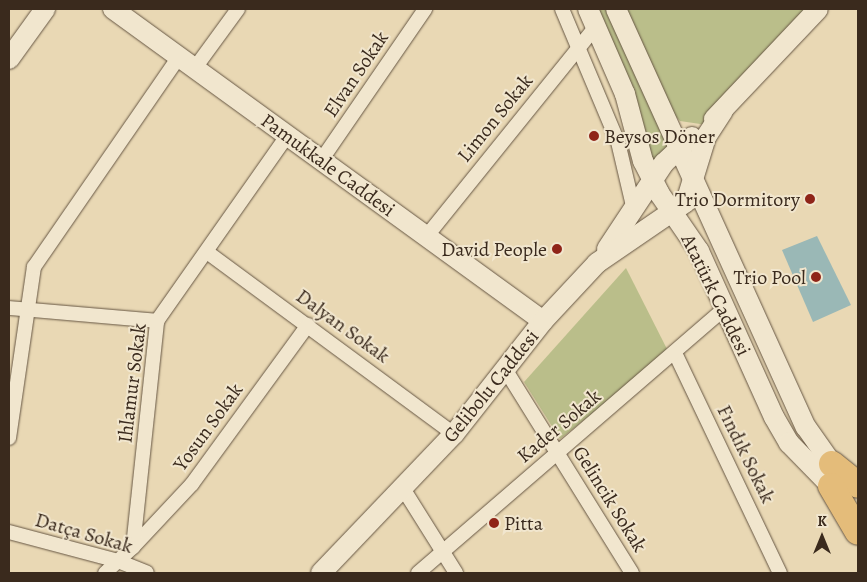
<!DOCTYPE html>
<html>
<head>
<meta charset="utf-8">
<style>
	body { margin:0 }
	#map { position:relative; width:867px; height:582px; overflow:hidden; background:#e9d8b4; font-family:Alegreya,serif }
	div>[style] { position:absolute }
	.green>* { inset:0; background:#babe8a }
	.water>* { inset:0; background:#9ab8b6 }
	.roads { filter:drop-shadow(0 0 1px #665643) drop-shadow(0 0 1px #665643) }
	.street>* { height:14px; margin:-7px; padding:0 7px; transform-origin:7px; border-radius:7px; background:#f1e6ce }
	.secondary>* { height:20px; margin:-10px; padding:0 10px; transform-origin:10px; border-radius:10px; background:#f1e6ce }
	.highway>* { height:26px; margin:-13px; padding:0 13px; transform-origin:13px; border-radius:13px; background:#e4bc7a }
	.dots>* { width:14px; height:14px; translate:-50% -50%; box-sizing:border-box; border:2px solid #f1e6ce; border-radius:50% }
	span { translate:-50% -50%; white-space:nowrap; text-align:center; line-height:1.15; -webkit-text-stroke:4px #f1e6ce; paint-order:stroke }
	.street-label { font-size:20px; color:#3a2a1d }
	.poi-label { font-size:20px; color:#3a2a1d }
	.left { translate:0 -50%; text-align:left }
	.right { translate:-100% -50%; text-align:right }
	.frame { position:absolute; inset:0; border:10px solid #3a2a1d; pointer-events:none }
	.north { position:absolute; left:797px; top:512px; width:50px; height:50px; -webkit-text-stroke:4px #f1e6ce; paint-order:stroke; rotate:0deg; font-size:14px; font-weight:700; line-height:20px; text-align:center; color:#3a2a1d }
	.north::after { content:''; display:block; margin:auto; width:18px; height:22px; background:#3a2a1d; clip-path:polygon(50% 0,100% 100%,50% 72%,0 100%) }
</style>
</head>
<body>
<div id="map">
	<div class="green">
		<div style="clip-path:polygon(588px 9px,818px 9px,707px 125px,680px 121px,664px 105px,679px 140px,651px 169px)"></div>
		<div style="clip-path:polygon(626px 268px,669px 353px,560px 439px,524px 382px)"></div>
	</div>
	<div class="water">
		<div style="clip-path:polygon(817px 236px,851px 305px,813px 322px,782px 250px)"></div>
	</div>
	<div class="roads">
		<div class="street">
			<div style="left:562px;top:9px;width:144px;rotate:67.2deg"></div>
			<div style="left:618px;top:142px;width:70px;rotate:76.8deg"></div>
			<div style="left:195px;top:68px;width:73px;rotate:-53.9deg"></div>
			<div style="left:320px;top:162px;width:186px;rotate:-55.5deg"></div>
			<div style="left:426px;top:237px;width:271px;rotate:-51.1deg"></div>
			<div style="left:207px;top:252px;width:307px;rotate:36.4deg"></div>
			<div style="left:9px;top:308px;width:149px;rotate:5deg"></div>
			<div style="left:675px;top:353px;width:244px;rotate:64.5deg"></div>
			<div style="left:505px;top:369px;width:240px;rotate:58.1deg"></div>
			<div style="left:9px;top:438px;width:173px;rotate:-81.7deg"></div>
			<div style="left:34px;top:267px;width:255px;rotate:-55.4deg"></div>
			<div style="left:404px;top:490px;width:98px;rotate:57.9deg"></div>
			<div style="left:9px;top:532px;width:113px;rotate:14.9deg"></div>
			<div style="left:118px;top:561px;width:31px;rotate:22deg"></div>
			<div style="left:133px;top:547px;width:86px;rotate:-46.9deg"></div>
			<div style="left:192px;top:484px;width:197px;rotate:-53.9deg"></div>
			<div style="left:105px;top:573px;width:38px;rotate:-43deg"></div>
			<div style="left:133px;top:547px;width:227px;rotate:-83.9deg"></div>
			<div style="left:157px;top:321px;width:226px;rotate:-54.9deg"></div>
			<div style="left:418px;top:573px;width:406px;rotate:-40.8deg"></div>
		</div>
		<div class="secondary">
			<div style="left:113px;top:9px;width:531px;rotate:35.96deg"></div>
			<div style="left:588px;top:9px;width:93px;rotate:66.5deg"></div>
			<div style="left:625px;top:94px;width:69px;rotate:75deg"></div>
			<div style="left:643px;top:161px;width:36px;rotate:63deg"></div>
			<div style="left:659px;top:193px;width:70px;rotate:55.4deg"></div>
			<div style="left:699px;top:251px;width:182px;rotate:65.7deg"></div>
			<div style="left:774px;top:417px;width:30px;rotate:60deg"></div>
			<div style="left:789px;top:443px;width:60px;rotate:45.7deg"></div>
			<div style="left:616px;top:9px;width:459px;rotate:65.6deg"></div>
			<div style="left:806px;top:427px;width:45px;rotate:54.9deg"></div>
			<div style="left:9px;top:59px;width:62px;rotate:-54.2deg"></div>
			<div style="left:714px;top:119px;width:151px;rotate:-46.6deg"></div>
			<div style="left:607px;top:249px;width:103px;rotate:-56.5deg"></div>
			<div style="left:664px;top:163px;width:38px;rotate:-43deg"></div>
			<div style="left:321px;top:573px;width:192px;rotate:-46.3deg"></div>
			<div style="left:454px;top:434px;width:144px;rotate:-51.8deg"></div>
			<div style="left:543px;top:321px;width:79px;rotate:-47deg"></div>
			<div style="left:597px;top:263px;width:108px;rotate:-34.4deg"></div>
			<div style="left:686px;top:202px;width:68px;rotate:-72.9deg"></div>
			<div style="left:706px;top:137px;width:31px;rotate:-57deg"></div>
		</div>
		<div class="highway">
			<div style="left:832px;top:464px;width:33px;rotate:39deg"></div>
			<div style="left:831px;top:486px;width:53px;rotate:59.6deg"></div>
		</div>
	</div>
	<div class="dots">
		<div style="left:594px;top:136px;background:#8f2418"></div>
		<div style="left:810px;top:199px;background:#8f2418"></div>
		<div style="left:557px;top:249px;background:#8f2418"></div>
		<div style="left:816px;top:277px;background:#8f2418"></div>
		<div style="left:494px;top:523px;background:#8f2418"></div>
	</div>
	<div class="street-label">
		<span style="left:356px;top:74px;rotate:-56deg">Elvan Sokak</span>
		<span style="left:495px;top:118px;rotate:-51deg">Limon Sokak</span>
		<span style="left:328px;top:165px;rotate:36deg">Pamukkale Caddesi</span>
		<span style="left:716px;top:295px;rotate:64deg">Atatürk Caddesi</span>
		<span style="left:343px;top:326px;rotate:36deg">Dalyan Sokak</span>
		<span style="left:132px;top:383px;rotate:-83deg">Ihlamur Sokak</span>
		<span style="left:491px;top:386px;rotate:-51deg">Gelibolu Caddesi</span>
		<span style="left:559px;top:426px;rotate:-40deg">Kader Sokak</span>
		<span style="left:208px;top:427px;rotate:-54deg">Yosun Sokak</span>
		<span style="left:746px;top:454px;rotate:64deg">Fındık Sokak</span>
		<span style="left:610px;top:499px;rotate:58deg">Gelincik Sokak</span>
		<span style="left:84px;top:533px;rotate:16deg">Datça Sokak</span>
	</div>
	<div class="poi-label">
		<span class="left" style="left:604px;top:136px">Beysos Döner</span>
		<span class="right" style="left:800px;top:199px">Trio Dormitory</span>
		<span class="right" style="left:547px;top:249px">David People</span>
		<span class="right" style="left:806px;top:277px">Trio Pool</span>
		<span class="left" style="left:504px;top:523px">Pitta</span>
	</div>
	<div class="frame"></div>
	<div class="north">K</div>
</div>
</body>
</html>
